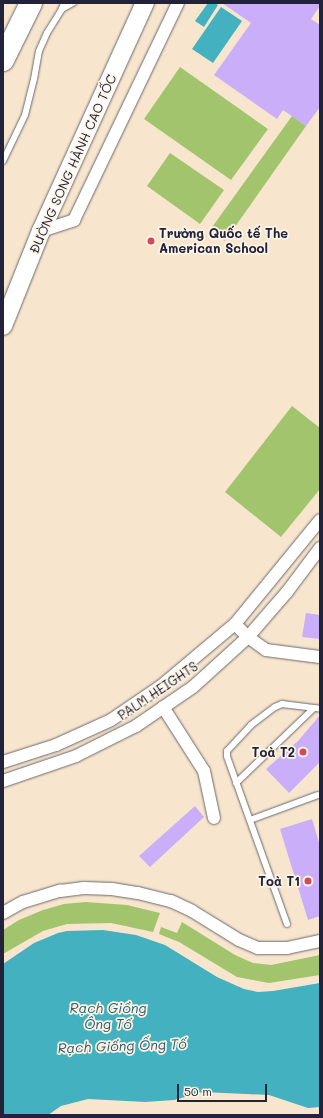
<!DOCTYPE html>
<html>
<head>
<meta charset="utf-8">
<style>
	body { margin:0 }
	#map { position:relative; width:323px; height:1118px; overflow:hidden; background:#f7e6cd; font-family:Mali,sans-serif }
	div>[style] { position:absolute }
	.green>* { inset:0; background:#a2c46d }
	.water>* { inset:0; background:#43b1bf }
	.building>* { inset:0; background:#cbaef9 }
	.roads { filter:drop-shadow(0 0 1px #6d676e) drop-shadow(0 0 1px #6d676e) }
	.service>* { height:6px; margin:-3px; padding:0 3px; transform-origin:3px; border-radius:3px; background:#fff }
	.minor>* { height:12px; margin:-6px; padding:0 6px; transform-origin:6px; border-radius:6px; background:#fff }
	.secondary>* { height:18px; margin:-9px; padding:0 9px; transform-origin:9px; border-radius:9px; background:#fff }
	.motorway>* { height:22px; margin:-11px; padding:0 11px; transform-origin:11px; border-radius:11px; background:#fff }
	.dots>* { width:11px; height:11px; translate:-50% -50%; box-sizing:border-box; border:2px solid #fcf5e5; border-radius:50% }
	span { translate:-50% -50%; white-space:nowrap; text-align:center; line-height:1.15; -webkit-text-stroke:3.5px #fcf5e5; paint-order:stroke }
	.street-label { font-size:13px; color:#22223b }
	.poi-label { font-size:13px; color:#22223b; font-weight:700 }
	.left { translate:0 -50%; text-align:left }
	.right { translate:-100% -50%; text-align:right }
	.water-label { font-size:14px; color:#2f5b70; font-style:italic }
	.frame { position:absolute; inset:0; border:4px solid #22223b; pointer-events:none }
	.scale { position:absolute; left:177px; top:1084px; width:90px; height:18px; box-sizing:border-box; border:2px solid #22223b; border-top:0; padding-left:5px; font-size:12px; line-height:14px; white-space:nowrap; color:#22223b; -webkit-text-stroke:3px #fcf5e5; paint-order:stroke }
</style>
</head>
<body>
<div id="map">
	<div class="green">
		<div style="clip-path:polygon(180px 67px,268px 129px,231px 180px,144px 119px)"></div>
		<div style="clip-path:polygon(292px 116px,306px 126px,225px 241px,210px 230px)"></div>
		<div style="clip-path:polygon(170px 153px,224px 190px,200px 224px,147px 186px)"></div>
		<div style="clip-path:polygon(292px 406px,320px 428px,320px 489px,281px 537px,225px 492px)"></div>
		<div style="clip-path:polygon(86px 902px,127px 905px,160px 913px,153px 932px,111px 923px,67px 924px,43px 931px,3px 954px,3px 930px,19px 920px,43px 910px,64px 904px)"></div>
		<div style="clip-path:polygon(182px 922px,235px 955px,253px 963px,271px 965px,320px 955px,320px 975px,269px 983px,237px 977px,179px 942px,159px 934px,161px 927px,177px 933px)"></div>
	</div>
	<div class="water">
		<div style="clip-path:polygon(208px 3px,215px 3px,218px 5px,204px 27px,195px 21px)"></div>
		<div style="clip-path:polygon(221px 7px,242px 21px,213px 63px,192px 49px)"></div>
		<div style="clip-path:polygon(103px 930px,136px 935px,165px 945px,217px 977px,244px 989px,258px 992px,273px 991px,320px 983px,320px 1107px,308px 1108px,269px 1095px,203px 1092px,174px 1100px,145px 1102px,88px 1099px,61px 1106px,48px 1115px,3px 1115px,3px 964px,34px 943px,58px 933px,67px 931px)"></div>
	</div>
	<div class="building">
		<div style="clip-path:polygon(222px 3px,320px 3px,320px 6px,311px 19px,320px 25px,320px 107px,306px 126px,283px 110px,277px 119px,214px 75px,251px 23px)"></div>
		<div style="clip-path:polygon(306px 613px,320px 615px,320px 639px,302px 637px)"></div>
		<div style="clip-path:polygon(320px 715px,320px 762px,289px 793px,266px 769px,298px 741px)"></div>
		<div style="clip-path:polygon(195px 806px,204px 817px,150px 867px,139px 856px)"></div>
		<div style="clip-path:polygon(312px 819px,320px 846px,320px 916px,308px 920px,280px 829px)"></div>
	</div>
	<div class="roads">
		<div class="service">
			<div style="left:62px;top:9px;width:13px;rotate:-29deg"></div>
			<div style="left:3px;top:161px;width:51px;rotate:-64.4deg"></div>
			<div style="left:25px;top:115px;width:37px;rotate:-76deg"></div>
			<div style="left:34px;top:79px;width:28px;rotate:-80deg"></div>
			<div style="left:39px;top:51px;width:20px;rotate:-66deg"></div>
			<div style="left:47px;top:33px;width:28px;rotate:-58deg"></div>
			<div style="left:62px;top:9px;width:6px;rotate:-72deg"></div>
			<div style="left:236px;top:783px;width:108px;rotate:-43.9deg"></div>
			<div style="left:250px;top:820px;width:72px;rotate:-20.2deg"></div>
			<div style="left:287px;top:924px;width:178px;rotate:-109.7deg"></div>
			<div style="left:227px;top:756px;width:5px;rotate:-90deg"></div>
			<div style="left:227px;top:751px;width:35px;rotate:-47deg"></div>
			<div style="left:251px;top:725px;width:30px;rotate:-37deg"></div>
			<div style="left:275px;top:707px;width:8px;rotate:-23deg"></div>
			<div style="left:282px;top:704px;width:38px;rotate:7deg"></div>
		</div>
		<div class="minor">
			<div style="left:41px;top:231px;width:35px;rotate:-18deg"></div>
			<div style="left:74px;top:220px;width:241px;rotate:-64.4deg"></div>
			<div style="left:235px;top:624px;width:18px;rotate:45deg"></div>
			<div style="left:248px;top:637px;width:22px;rotate:36deg"></div>
			<div style="left:266px;top:650px;width:54px;rotate:7.4deg"></div>
			<div style="left:163px;top:707px;width:76px;rotate:57.4deg"></div>
			<div style="left:204px;top:771px;width:48px;rotate:78deg"></div>
			<div style="left:3px;top:762px;width:56px;rotate:-17.8deg"></div>
			<div style="left:56px;top:745px;width:60px;rotate:-24.4deg"></div>
			<div style="left:111px;top:720px;width:60px;rotate:-34.2deg"></div>
			<div style="left:161px;top:686px;width:97px;rotate:-40deg"></div>
			<div style="left:235px;top:624px;width:134px;rotate:-50.7deg"></div>
			<div style="left:3px;top:781px;width:77px;rotate:-18.9deg"></div>
			<div style="left:76px;top:756px;width:67px;rotate:-26.6deg"></div>
			<div style="left:136px;top:726px;width:69px;rotate:-34.4deg"></div>
			<div style="left:193px;top:687px;width:74px;rotate:-42.3deg"></div>
			<div style="left:248px;top:637px;width:60px;rotate:-49.1deg"></div>
			<div style="left:287px;top:592px;width:55px;rotate:-53.1deg"></div>
			<div style="left:3px;top:913px;width:23px;rotate:-29deg"></div>
			<div style="left:23px;top:902px;width:39px;rotate:-17deg"></div>
			<div style="left:60px;top:891px;width:24px;rotate:-7deg"></div>
			<div style="left:84px;top:888px;width:28px;rotate:2deg"></div>
			<div style="left:112px;top:889px;width:26px;rotate:9deg"></div>
			<div style="left:138px;top:893px;width:34px;rotate:14deg"></div>
			<div style="left:171px;top:901px;width:23px;rotate:25deg"></div>
			<div style="left:192px;top:911px;width:55px;rotate:31.7deg"></div>
			<div style="left:239px;top:940px;width:21px;rotate:23deg"></div>
			<div style="left:258px;top:948px;width:29px"></div>
			<div style="left:287px;top:948px;width:34px;rotate:-12deg"></div>
		</div>
		<div class="secondary">
			<div style="left:3px;top:326px;width:102px;rotate:-68.2deg"></div>
			<div style="left:41px;top:231px;width:251px;rotate:-65.5deg"></div>
		</div>
		<div class="motorway">
			<div style="left:3px;top:60px;width:64px;rotate:-63.8deg"></div>
		</div>
	</div>
	<div class="dots">
		<div style="left:151px;top:241px;background:#d1495b"></div>
		<div style="left:303px;top:752px;background:#d1495b"></div>
		<div style="left:308px;top:881px;background:#d1495b"></div>
	</div>
	<div class="street-label">
		<span style="left:73px;top:164px;rotate:-66deg">ĐƯỜNG SONG HÀNH CAO TỐC</span>
		<span style="left:158px;top:691px;rotate:-34deg">PALM HEIGHTS</span>
	</div>
	<div class="poi-label">
		<span class="left" style="left:159px;top:241px">Trường Quốc tế The<br>American School</span>
		<span class="right" style="left:295px;top:752px">Toà T2</span>
		<span class="right" style="left:300px;top:881px">Toà T1</span>
	</div>
	<div class="water-label">
		<span style="left:108px;top:1016px">Rạch Giồng<br>Ông Tố</span>
		<span style="left:122px;top:1046px;rotate:-2deg">Rạch Giống Ống Tố</span>
	</div>
	<div class="frame"></div>
	<div class="scale">50 m</div>
</div>
</body>
</html>
